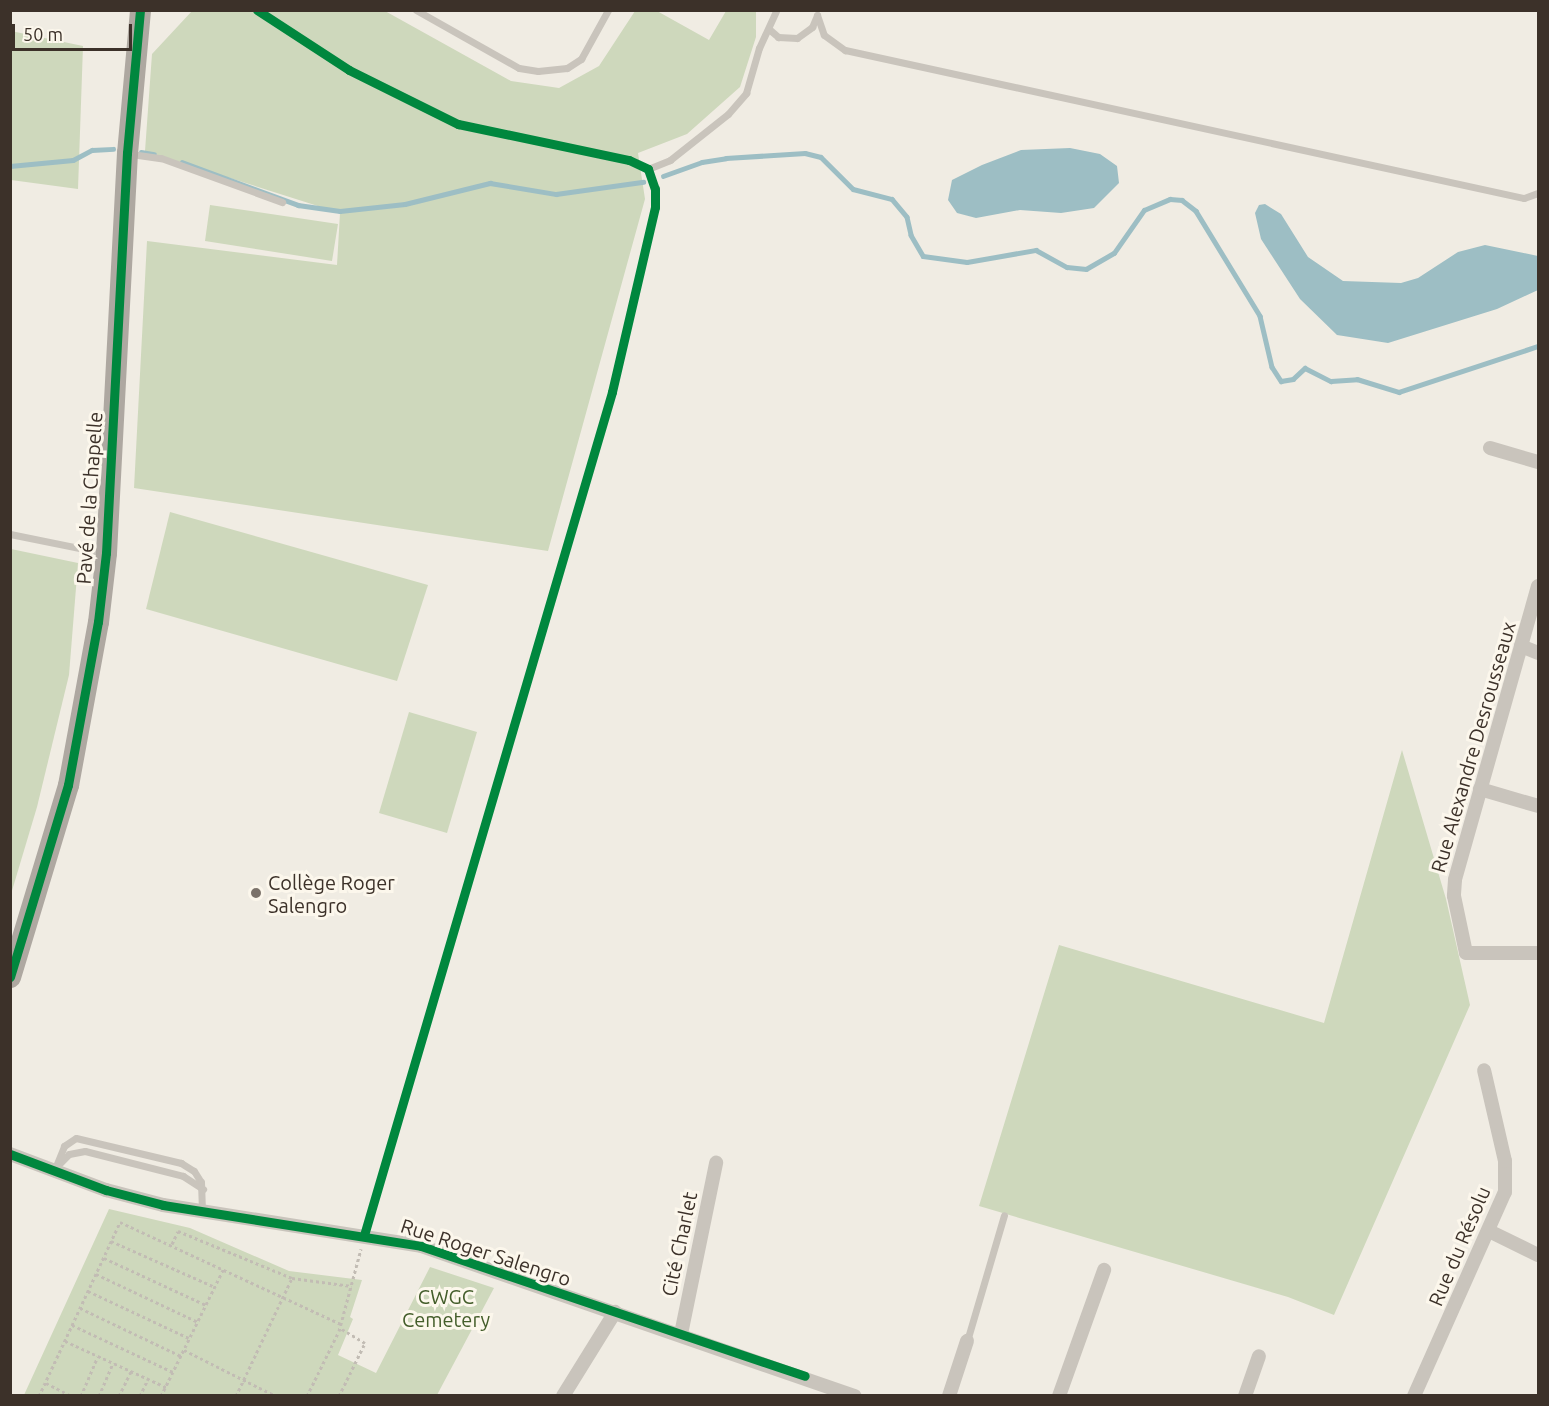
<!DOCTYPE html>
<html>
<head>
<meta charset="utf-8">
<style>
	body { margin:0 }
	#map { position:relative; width:1549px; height:1406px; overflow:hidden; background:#f0ece3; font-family:Ubuntu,sans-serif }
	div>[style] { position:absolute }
	.green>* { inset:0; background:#ced8bc }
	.water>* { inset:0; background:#9dbec4 }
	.stream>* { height:4.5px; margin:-2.25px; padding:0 2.25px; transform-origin:2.25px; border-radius:2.25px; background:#9dbec4 }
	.path>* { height:3px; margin-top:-1.5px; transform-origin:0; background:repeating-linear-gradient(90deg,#c2bcb4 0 3px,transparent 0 6px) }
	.service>* { height:7px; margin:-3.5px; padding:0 3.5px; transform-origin:3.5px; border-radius:3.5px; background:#c9c4bc }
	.minor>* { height:14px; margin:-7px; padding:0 7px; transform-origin:7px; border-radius:7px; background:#c9c4bc }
	.primary>* { height:21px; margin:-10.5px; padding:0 10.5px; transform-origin:10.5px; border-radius:10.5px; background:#aea8a1 }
	.cycleway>* { height:9px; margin:-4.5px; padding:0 4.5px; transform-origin:4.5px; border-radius:4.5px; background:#00873e }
	.dots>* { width:16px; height:16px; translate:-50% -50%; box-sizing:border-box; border:3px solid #fcf7ec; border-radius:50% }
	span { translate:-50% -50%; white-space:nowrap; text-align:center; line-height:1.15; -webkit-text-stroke:6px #fcf7ec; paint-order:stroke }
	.street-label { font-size:20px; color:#3c3129 }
	.poi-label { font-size:20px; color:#3c3129 }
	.left { translate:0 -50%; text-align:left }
	.park-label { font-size:20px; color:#435d2a }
	.frame { position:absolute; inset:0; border:12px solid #3c3129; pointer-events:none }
	.scale { position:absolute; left:12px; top:24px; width:120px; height:27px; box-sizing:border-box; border:3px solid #3c3129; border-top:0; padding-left:8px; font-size:18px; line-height:21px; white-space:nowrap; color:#3c3129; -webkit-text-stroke:4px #fcf7ec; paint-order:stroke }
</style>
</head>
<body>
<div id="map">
	<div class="green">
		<div style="clip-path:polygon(192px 11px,385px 11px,511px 81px,559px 88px,599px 66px,635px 11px,657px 11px,709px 40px,726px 11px,756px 11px,756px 37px,740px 87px,687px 134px,638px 153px,645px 199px,548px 551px,134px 488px,147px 241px,337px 265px,340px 213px,145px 151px,152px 54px)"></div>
		<div style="clip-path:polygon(11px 31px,83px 46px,78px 189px,11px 180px)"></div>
		<div style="clip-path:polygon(210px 205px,338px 224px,332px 261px,205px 241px)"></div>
		<div style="clip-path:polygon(170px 512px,428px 585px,397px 681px,146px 609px)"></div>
		<div style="clip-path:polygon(11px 549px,78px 563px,69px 675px,37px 807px,11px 894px)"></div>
		<div style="clip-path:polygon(409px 712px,477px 732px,447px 833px,379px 813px)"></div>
		<div style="clip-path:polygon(1402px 750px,1446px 899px,1470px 1005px,1334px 1315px,1288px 1297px,979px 1206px,1059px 945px,1324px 1023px)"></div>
		<div style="clip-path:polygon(109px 1209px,190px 1228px,289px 1271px,362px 1280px,350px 1317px,353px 1319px,338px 1355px,376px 1373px,430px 1267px,494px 1288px,437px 1395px,24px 1395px)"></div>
	</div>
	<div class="water">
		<div style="clip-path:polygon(1070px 148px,1100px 154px,1117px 166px,1119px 183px,1094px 208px,1061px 213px,1020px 210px,976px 218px,957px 213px,948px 200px,952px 180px,982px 165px,1021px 150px)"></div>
		<div style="clip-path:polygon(1265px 204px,1281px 214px,1308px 257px,1343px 281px,1401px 283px,1418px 278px,1458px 252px,1485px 245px,1538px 256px,1538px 290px,1497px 309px,1388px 343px,1337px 335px,1300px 299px,1261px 239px,1255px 213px,1259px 205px)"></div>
	</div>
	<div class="stream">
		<div style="left:141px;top:152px;width:13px;rotate:9deg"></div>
		<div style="left:182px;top:162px;width:124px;rotate:20.3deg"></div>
		<div style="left:298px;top:205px;width:42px;rotate:8.1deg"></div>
		<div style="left:340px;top:211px;width:65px;rotate:-6.1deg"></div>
		<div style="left:405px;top:204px;width:88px;rotate:-13.9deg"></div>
		<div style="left:490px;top:183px;width:67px;rotate:9.5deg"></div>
		<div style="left:556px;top:194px;width:88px;rotate:-7.9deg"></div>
		<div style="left:10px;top:166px;width:63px;rotate:-5.4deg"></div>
		<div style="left:73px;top:160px;width:21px;rotate:-28deg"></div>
		<div style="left:92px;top:150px;width:21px;rotate:-3deg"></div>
		<div style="left:663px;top:176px;width:41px;rotate:-19.7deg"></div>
		<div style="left:702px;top:162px;width:24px;rotate:-9deg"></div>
		<div style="left:726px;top:158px;width:79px;rotate:-3.6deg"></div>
		<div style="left:805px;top:153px;width:16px;rotate:14deg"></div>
		<div style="left:821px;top:157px;width:45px;rotate:45deg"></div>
		<div style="left:853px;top:189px;width:40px;rotate:14.4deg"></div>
		<div style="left:892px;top:199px;width:23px;rotate:50deg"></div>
		<div style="left:907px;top:217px;width:18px;rotate:77deg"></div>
		<div style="left:911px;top:235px;width:24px;rotate:60deg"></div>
		<div style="left:923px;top:256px;width:44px;rotate:7.8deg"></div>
		<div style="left:967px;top:262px;width:70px;rotate:-9.9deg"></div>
		<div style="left:1036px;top:250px;width:35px;rotate:29deg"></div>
		<div style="left:1067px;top:267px;width:19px;rotate:6deg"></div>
		<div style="left:1086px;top:269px;width:32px;rotate:-30deg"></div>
		<div style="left:1114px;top:253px;width:52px;rotate:-55.1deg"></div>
		<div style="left:1144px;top:210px;width:28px;rotate:-23deg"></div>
		<div style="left:1170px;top:199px;width:12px;rotate:5deg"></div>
		<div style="left:1182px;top:200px;width:18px;rotate:38deg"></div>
		<div style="left:1196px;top:211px;width:123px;rotate:58.6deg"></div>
		<div style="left:1260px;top:316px;width:52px;rotate:76.8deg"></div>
		<div style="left:1272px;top:367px;width:17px;rotate:57deg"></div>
		<div style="left:1281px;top:381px;width:12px;rotate:-9deg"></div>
		<div style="left:1293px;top:379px;width:16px;rotate:-43deg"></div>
		<div style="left:1305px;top:368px;width:29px;rotate:27deg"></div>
		<div style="left:1331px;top:381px;width:26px;rotate:-4deg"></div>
		<div style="left:1357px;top:379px;width:44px;rotate:17.2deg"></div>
		<div style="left:1399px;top:392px;width:146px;rotate:-18.3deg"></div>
	</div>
	<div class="path">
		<div style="left:111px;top:1241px;width:114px;rotate:23.9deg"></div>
		<div style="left:172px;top:1244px;width:14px;rotate:-65deg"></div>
		<div style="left:178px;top:1231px;width:123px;rotate:22.4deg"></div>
		<div style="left:292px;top:1278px;width:60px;rotate:7.7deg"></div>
		<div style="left:104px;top:1258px;width:112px;rotate:24.7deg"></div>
		<div style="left:96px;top:1274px;width:113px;rotate:25.2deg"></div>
		<div style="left:88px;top:1291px;width:111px;rotate:25deg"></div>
		<div style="left:80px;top:1308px;width:112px;rotate:25.4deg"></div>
		<div style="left:72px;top:1325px;width:111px;rotate:25deg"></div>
		<div style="left:65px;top:1341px;width:111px;rotate:24.5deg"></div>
		<div style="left:184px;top:1350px;width:103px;rotate:26.6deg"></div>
		<div style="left:46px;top:1383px;width:28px;rotate:27deg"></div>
		<div style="left:39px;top:1396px;width:192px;rotate:-65deg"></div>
		<div style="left:120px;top:1222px;width:243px;rotate:24.8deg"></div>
		<div style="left:81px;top:1396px;width:43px;rotate:-67deg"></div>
		<div style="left:99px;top:1396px;width:36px;rotate:-67deg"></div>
		<div style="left:119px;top:1396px;width:28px;rotate:-64deg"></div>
		<div style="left:140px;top:1396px;width:19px;rotate:-65deg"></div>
		<div style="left:161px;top:1396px;width:143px;rotate:-63.8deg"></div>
		<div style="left:236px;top:1396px;width:131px;rotate:-64.6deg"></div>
		<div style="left:307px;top:1396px;width:72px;rotate:-63.8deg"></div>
		<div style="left:339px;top:1331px;width:85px;rotate:-75deg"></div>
		<div style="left:339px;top:1396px;width:59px;rotate:-63.9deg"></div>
		<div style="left:365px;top:1343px;width:29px;rotate:-149deg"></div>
	</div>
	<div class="service">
		<div style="left:257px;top:10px;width:110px;rotate:33.1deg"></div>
		<div style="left:349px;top:70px;width:122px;rotate:26.4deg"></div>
		<div style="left:458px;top:124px;width:175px;rotate:11.9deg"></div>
		<div style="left:629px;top:160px;width:21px;rotate:25deg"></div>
		<div style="left:648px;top:169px;width:21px;rotate:71deg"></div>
		<div style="left:655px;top:189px;width:18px;rotate:90deg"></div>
		<div style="left:655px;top:207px;width:190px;rotate:103.1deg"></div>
		<div style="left:612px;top:392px;width:879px;rotate:106.39deg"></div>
		<div style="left:416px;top:10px;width:118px;rotate:29.4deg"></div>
		<div style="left:519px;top:68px;width:19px;rotate:9deg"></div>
		<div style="left:538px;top:71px;width:29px;rotate:-6deg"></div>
		<div style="left:567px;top:68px;width:17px;rotate:-33deg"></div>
		<div style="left:581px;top:59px;width:56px;rotate:-61.1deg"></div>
		<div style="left:817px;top:15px;width:21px;rotate:71deg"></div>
		<div style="left:824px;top:35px;width:26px;rotate:36deg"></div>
		<div style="left:845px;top:50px;width:695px;rotate:12.3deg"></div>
		<div style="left:1524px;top:198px;width:15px;rotate:-20deg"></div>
		<div style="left:770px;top:30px;width:11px;rotate:41deg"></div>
		<div style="left:778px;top:37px;width:19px;rotate:3deg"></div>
		<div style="left:797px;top:38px;width:19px;rotate:-36deg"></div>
		<div style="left:812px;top:27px;width:13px;rotate:-67deg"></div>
		<div style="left:131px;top:154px;width:30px;rotate:8deg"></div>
		<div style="left:161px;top:158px;width:129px;rotate:20deg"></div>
		<div style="left:648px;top:169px;width:24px;rotate:-22deg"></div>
		<div style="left:670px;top:160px;width:74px;rotate:-38.4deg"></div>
		<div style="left:728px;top:114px;width:28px;rotate:-49deg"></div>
		<div style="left:746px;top:93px;width:47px;rotate:-73.9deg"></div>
		<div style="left:759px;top:48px;width:41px;rotate:-65.3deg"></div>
		<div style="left:10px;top:534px;width:95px;rotate:11.5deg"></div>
		<div style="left:59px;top:1164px;width:14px;rotate:-45deg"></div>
		<div style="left:69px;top:1154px;width:16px;rotate:-11deg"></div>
		<div style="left:85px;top:1151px;width:101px;rotate:14.3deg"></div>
		<div style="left:183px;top:1176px;width:24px;rotate:33deg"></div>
		<div style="left:54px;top:1171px;width:27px;rotate:-68deg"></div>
		<div style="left:64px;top:1146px;width:14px;rotate:-34deg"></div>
		<div style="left:76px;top:1138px;width:108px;rotate:13.4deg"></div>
		<div style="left:181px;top:1163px;width:15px;rotate:32deg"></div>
		<div style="left:194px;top:1171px;width:13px;rotate:58deg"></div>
		<div style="left:201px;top:1182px;width:31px;rotate:88deg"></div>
		<div style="left:967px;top:1341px;width:131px;rotate:-73.6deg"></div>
	</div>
	<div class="minor">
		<div style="left:1490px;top:448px;width:50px;rotate:16.3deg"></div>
		<div style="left:1538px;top:586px;width:305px;rotate:105.8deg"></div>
		<div style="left:1455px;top:880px;width:16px;rotate:94deg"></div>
		<div style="left:1454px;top:896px;width:58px;rotate:78.1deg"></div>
		<div style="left:1466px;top:953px;width:72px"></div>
		<div style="left:1521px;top:646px;width:18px;rotate:22deg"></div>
		<div style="left:1480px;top:789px;width:60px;rotate:16.3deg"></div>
		<div style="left:10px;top:1154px;width:103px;rotate:20.6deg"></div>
		<div style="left:106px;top:1190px;width:59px;rotate:14.7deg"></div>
		<div style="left:163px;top:1205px;width:261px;rotate:9deg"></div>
		<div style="left:421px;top:1246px;width:459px;rotate:19.1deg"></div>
		<div style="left:1489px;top:1231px;width:55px;rotate:26.1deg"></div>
		<div style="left:681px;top:1334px;width:175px;rotate:-78.4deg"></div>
		<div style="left:563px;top:1396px;width:99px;rotate:-58.2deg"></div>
		<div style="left:949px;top:1396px;width:58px;rotate:-71.9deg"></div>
		<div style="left:1059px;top:1396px;width:134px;rotate:-70.3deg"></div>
		<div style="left:1245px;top:1396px;width:42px;rotate:-70.7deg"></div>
		<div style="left:1414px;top:1396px;width:223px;rotate:-66deg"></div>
		<div style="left:1505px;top:1192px;width:31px;rotate:-90deg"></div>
		<div style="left:1505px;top:1161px;width:93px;rotate:-103deg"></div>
	</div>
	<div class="primary">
		<div style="left:10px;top:977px;width:201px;rotate:-73.2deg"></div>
		<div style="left:68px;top:785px;width:166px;rotate:-79.6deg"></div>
		<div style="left:98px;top:622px;width:69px;rotate:-83.4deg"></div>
		<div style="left:106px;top:553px;width:401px;rotate:-87deg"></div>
		<div style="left:127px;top:153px;width:144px;rotate:-84.8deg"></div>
	</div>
	<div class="cycleway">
		<div style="left:257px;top:10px;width:110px;rotate:33.1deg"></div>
		<div style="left:349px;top:70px;width:122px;rotate:26.4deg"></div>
		<div style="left:458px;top:124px;width:175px;rotate:11.9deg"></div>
		<div style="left:629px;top:160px;width:21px;rotate:25deg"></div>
		<div style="left:648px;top:169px;width:21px;rotate:71deg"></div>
		<div style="left:655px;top:189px;width:18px;rotate:90deg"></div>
		<div style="left:655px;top:207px;width:190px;rotate:103.1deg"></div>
		<div style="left:612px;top:392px;width:879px;rotate:106.39deg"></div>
		<div style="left:10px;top:977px;width:201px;rotate:-73.2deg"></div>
		<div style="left:68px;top:785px;width:166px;rotate:-79.6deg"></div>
		<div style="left:98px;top:622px;width:69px;rotate:-83.4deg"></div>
		<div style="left:106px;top:553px;width:401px;rotate:-87deg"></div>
		<div style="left:127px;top:153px;width:144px;rotate:-84.8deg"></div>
		<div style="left:10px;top:1154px;width:103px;rotate:20.6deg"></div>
		<div style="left:106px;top:1190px;width:59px;rotate:14.7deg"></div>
		<div style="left:163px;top:1205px;width:261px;rotate:9deg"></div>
		<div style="left:421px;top:1246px;width:405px;rotate:18.7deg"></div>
	</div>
	<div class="dots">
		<div style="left:256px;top:893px;background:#7b726a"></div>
	</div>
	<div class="street-label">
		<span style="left:89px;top:498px;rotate:-86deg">Pavé de la Chapelle</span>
		<span style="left:1473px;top:747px;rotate:-74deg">Rue Alexandre Desrousseaux</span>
		<span style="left:679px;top:1244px;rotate:-78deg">Cité Charlet</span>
		<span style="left:1459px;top:1246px;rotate:-67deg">Rue du Résolu</span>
		<span style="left:486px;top:1252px;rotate:18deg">Rue Roger Salengro</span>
	</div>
	<div class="poi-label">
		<span class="left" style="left:268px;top:894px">Collège Roger<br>Salengro</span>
	</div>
	<div class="park-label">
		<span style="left:446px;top:1308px">CWGC<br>Cemetery</span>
	</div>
	<div class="frame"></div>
	<div class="scale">50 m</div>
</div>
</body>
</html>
